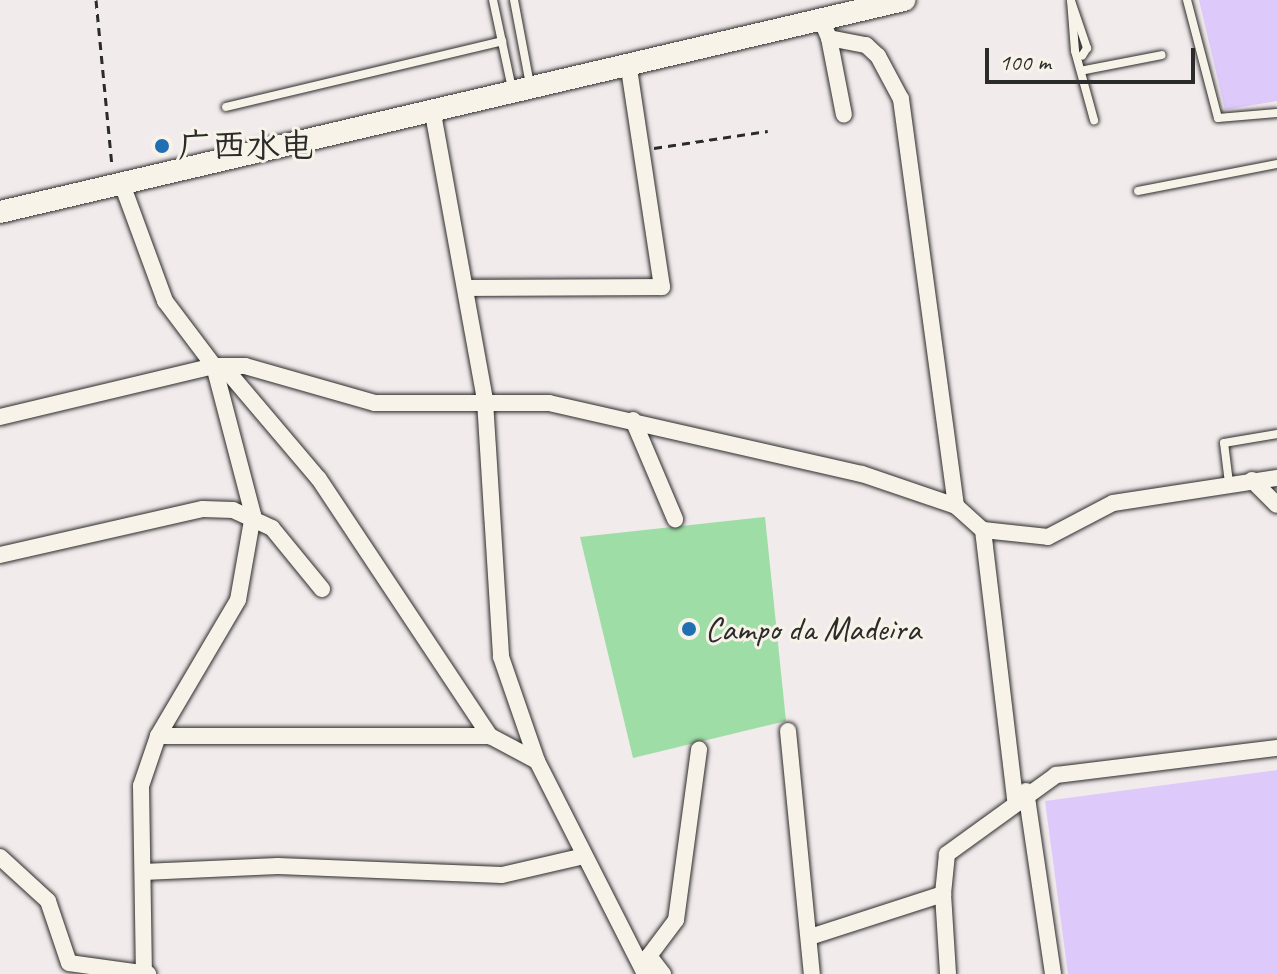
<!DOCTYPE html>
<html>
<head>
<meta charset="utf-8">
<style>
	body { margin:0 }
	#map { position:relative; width:1277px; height:974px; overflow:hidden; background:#f2ebec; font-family:Caveat,"LXGW WenKai TC",sans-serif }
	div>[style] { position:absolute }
	.green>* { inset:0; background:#9fdda6 }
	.building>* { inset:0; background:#ddc9fa }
	.path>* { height:3px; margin-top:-1.5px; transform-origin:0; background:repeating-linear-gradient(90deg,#2b2b2b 0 8px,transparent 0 14px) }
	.roads { filter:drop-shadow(0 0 2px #2b2b2b) drop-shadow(0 0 2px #2b2b2b) }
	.lane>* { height:8px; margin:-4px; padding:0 4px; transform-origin:4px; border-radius:4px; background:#f7f3e8 }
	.street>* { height:16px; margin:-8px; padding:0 8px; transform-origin:8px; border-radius:8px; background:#f7f3e8 }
	.secondary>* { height:22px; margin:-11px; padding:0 11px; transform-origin:11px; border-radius:11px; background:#f7f3e8 }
	.dots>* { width:22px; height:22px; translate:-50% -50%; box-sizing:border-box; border:4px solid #f7f3e8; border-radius:50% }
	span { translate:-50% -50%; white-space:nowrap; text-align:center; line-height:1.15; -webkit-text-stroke:6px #f7f3e8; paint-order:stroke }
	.poi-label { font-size:34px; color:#2b2b2b }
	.left { translate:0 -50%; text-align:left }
	.scale { position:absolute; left:985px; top:48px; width:210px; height:36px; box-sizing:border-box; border:4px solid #2b2b2b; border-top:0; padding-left:10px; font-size:24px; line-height:28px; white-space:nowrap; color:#2b2b2b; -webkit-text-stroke:6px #f7f3e8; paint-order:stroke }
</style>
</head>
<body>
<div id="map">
	<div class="green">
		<div style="clip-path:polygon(765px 517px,786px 721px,633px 758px,580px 537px)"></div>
	</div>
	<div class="building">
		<div style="clip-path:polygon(1199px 0,1277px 0,1277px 101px,1225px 110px)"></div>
		<div style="clip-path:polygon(1277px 770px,1277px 974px,1068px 974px,1045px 801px)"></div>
	</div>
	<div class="path">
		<div style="left:96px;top:0;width:168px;rotate:84.5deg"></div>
		<div style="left:654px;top:148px;width:115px;rotate:-8.5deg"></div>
	</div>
	<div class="roads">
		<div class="lane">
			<div style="left:493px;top:0;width:91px;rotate:77.9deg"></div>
			<div style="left:514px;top:0;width:86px;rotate:79.3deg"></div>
			<div style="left:1071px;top:0;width:51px;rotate:85.5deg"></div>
			<div style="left:1075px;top:51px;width:72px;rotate:74.6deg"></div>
			<div style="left:1187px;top:0;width:122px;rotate:75.3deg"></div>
			<div style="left:1218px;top:118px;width:59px;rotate:-4.8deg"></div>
			<div style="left:1071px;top:1px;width:50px;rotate:71.2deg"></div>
			<div style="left:1087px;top:48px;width:9px;rotate:122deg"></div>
			<div style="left:1085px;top:70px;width:78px;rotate:-11deg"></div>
			<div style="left:226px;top:107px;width:284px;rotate:-13.4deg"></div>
			<div style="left:1138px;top:191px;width:142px;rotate:-11deg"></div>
			<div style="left:1229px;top:483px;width:40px;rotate:-97.1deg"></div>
			<div style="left:1224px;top:443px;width:54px;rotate:-9.6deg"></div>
		</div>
		<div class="street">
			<div style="left:821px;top:19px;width:21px;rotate:67deg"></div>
			<div style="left:829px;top:38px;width:38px;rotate:11deg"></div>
			<div style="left:866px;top:45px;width:16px;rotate:43deg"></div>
			<div style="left:878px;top:56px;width:49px;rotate:61.9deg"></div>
			<div style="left:901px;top:99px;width:411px;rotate:82.3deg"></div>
			<div style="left:956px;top:506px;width:36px;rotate:42deg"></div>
			<div style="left:983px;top:530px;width:65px;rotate:6.1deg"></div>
			<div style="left:1048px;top:537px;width:73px;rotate:-27.6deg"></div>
			<div style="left:1113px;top:503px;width:166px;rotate:-8.7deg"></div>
			<div style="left:829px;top:38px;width:78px;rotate:79deg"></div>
			<div style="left:432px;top:108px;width:298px;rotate:79.7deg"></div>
			<div style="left:485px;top:401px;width:256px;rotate:86.4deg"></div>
			<div style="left:501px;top:657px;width:110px;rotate:70.9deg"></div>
			<div style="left:537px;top:761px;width:239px;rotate:63.1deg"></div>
			<div style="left:122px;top:184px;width:125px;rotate:69.8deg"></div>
			<div style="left:165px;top:301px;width:81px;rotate:53deg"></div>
			<div style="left:214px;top:366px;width:154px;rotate:75.3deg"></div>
			<div style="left:253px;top:515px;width:86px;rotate:100deg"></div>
			<div style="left:238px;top:600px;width:158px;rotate:120.5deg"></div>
			<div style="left:158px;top:736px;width:53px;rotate:108.8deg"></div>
			<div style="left:141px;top:786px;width:184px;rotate:89.1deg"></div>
			<div style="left:467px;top:288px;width:195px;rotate:-0.3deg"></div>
			<div style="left:662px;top:287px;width:227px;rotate:-98.6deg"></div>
			<div style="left:223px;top:366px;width:148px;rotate:49.7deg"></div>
			<div style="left:319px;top:479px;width:309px;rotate:56.4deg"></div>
			<div style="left:490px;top:736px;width:53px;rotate:28deg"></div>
			<div style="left:0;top:417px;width:220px;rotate:-13.4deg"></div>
			<div style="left:214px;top:366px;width:31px"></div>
			<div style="left:245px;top:366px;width:135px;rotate:15.9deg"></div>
			<div style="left:375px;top:403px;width:174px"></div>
			<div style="left:549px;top:403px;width:321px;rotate:12.8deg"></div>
			<div style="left:862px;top:474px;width:99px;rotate:18.8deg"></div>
			<div style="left:633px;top:420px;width:108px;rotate:67deg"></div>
			<div style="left:1252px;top:480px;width:35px;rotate:45deg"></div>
			<div style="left:983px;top:530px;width:271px;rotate:83.2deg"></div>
			<div style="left:0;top:555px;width:208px;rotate:-12.8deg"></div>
			<div style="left:203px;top:509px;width:30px;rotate:2deg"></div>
			<div style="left:233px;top:510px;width:43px;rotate:24.8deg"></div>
			<div style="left:272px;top:528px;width:79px;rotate:50.7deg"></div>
			<div style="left:788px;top:731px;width:244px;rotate:84.4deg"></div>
			<div style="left:158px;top:736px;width:332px"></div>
			<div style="left:1026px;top:791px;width:185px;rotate:81.6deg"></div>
			<div style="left:0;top:857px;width:65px;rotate:42.5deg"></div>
			<div style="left:48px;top:901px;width:65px;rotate:71.3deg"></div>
			<div style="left:69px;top:963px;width:80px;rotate:7.9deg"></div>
			<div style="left:143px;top:872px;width:135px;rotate:-2.5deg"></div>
			<div style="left:278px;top:866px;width:224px;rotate:2.3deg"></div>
			<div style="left:502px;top:875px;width:80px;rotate:-13deg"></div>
			<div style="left:943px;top:894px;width:80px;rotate:86.4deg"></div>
			<div style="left:813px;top:936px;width:137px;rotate:-17.9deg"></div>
			<div style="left:943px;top:894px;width:40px;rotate:-84.3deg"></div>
			<div style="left:947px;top:854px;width:135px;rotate:-35.9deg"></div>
			<div style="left:1056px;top:775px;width:223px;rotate:-7deg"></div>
			<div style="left:649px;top:956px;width:23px;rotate:52deg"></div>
			<div style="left:646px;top:974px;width:18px;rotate:-81deg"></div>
			<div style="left:649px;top:956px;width:45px;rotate:-53.1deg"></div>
			<div style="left:676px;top:920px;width:172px;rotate:-82.3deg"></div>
		</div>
		<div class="secondary">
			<div style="left:0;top:212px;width:929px;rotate:-13.2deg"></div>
		</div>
	</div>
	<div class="dots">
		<div style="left:162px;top:146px;background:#1f6fb2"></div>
		<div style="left:689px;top:629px;background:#1f6fb2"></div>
	</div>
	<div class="poi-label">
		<span class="left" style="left:178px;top:146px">广西水电</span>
		<span class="left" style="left:705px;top:629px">Campo da Madeira</span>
	</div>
	<div class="scale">100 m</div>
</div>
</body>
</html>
